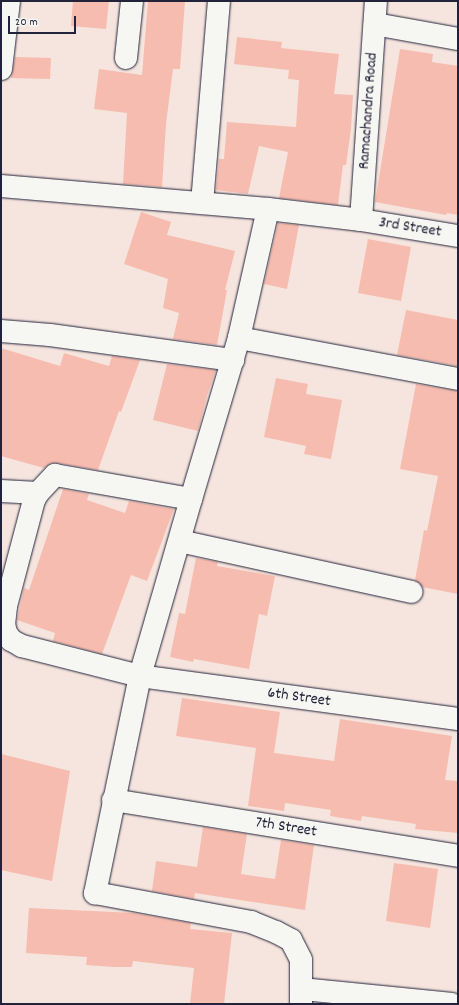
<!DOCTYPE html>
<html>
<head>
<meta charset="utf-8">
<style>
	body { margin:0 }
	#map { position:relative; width:459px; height:1005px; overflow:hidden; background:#f6e5de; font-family:Dekko,sans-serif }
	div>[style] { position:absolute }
	.building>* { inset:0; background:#f6bcaf }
	.roads { filter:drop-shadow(0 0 1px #22223b) drop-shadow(0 0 1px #22223b) }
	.minor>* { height:22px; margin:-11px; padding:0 11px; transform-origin:11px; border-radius:11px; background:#f6f6f2 }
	span { translate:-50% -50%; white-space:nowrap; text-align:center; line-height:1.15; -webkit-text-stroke:3px #f6f6f2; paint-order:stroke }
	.street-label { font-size:16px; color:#22223b }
	.frame { position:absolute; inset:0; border:2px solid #22223b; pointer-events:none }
	.scale { position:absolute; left:8px; top:16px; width:68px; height:18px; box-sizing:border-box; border:2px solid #22223b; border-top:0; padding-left:5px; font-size:12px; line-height:14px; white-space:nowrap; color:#22223b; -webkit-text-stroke:3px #f6f6f2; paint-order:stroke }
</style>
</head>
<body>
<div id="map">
	<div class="building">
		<div style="clip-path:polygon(73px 1px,109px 1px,106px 29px,71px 26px)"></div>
		<div style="clip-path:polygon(148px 1px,185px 1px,180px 69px,173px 69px,166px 124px,162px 187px,123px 184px,127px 113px,94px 109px,99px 69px,142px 75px)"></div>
		<div style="clip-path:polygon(237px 37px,282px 42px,281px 48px,339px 54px,334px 94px,353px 95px,351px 129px,346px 165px,343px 165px,338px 205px,279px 198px,288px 152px,259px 146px,248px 194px,216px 190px,219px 159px,224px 159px,227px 122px,296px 127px,299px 80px,288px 79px,289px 70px,234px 64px)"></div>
		<div style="clip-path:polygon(400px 49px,433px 54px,432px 62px,458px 66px,458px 215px,447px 213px,446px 215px,375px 202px)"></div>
		<div style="clip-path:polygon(15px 57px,51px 58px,50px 79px,11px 78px)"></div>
		<div style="clip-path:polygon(141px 212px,171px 222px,167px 235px,235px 251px,225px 290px,227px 290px,217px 345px,173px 339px,179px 313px,163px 308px,168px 279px,124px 264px)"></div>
		<div style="clip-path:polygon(278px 223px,299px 225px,287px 289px,264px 284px)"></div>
		<div style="clip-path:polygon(368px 239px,411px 247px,401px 301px,358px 293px)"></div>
		<div style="clip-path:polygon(406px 310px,458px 320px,458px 366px,397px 355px)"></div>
		<div style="clip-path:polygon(1px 348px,60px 366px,64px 353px,109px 366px,112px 356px,140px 360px,121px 412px,119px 411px,98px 470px,57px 463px,51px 463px,44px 468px,1px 456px)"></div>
		<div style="clip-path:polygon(167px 364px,216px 370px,207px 396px,198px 431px,153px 420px)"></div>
		<div style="clip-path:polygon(276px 378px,308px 384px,306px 394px,342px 400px,331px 459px,304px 454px,306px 446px,264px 437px)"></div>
		<div style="clip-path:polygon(416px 384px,458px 391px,458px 594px,422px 587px,415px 580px,424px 530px,427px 531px,438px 476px,400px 469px)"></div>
		<div style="clip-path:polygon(63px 489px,89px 494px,87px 500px,125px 513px,129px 501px,174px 509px,147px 581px,131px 575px,102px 654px,53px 641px,55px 633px,17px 620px,24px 588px,29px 590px)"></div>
		<div style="clip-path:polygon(196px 558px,218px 562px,217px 566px,275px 576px,267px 616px,259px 614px,249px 669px,194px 659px,193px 662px,170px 657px,179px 613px,185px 614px)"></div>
		<div style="clip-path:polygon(182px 698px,280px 712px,274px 753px,334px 761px,340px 719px,452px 736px,445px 780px,458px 781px,458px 833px,415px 829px,416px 824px,362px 816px,361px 821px,330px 816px,331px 810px,285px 803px,284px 811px,248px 806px,256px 748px,176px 736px)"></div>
		<div style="clip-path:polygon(1px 754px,70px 771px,52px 881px,1px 870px)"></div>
		<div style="clip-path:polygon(203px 827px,247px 834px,241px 874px,275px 879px,281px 840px,314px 845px,305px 910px,195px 893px,194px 899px,152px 891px,156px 861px,197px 867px)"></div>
		<div style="clip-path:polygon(394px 863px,438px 869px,430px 928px,386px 921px)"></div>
		<div style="clip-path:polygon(29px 908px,134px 913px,191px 923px,190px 929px,232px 933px,224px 1004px,190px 1004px,194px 968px,133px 961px,132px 967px,114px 967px,86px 965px,87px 957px,26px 953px)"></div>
	</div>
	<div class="roads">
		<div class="minor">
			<div style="left:375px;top:24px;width:84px;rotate:10.2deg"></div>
			<div style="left:126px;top:58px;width:57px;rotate:-84deg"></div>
			<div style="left:1px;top:69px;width:68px;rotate:-83.3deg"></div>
			<div style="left:1px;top:186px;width:268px;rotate:4.9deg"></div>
			<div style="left:268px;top:209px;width:94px;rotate:6.7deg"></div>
			<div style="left:361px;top:220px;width:98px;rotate:9.4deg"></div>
			<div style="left:202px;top:203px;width:203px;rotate:-85.2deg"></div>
			<div style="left:268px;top:209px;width:132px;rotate:102.7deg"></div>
			<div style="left:239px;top:338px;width:168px;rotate:106.6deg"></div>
			<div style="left:191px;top:499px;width:184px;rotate:106.1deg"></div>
			<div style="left:140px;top:676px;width:222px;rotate:101.7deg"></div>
			<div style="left:95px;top:893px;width:159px;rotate:10.5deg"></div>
			<div style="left:251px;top:922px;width:27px;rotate:22deg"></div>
			<div style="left:276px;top:932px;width:17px;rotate:28deg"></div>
			<div style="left:291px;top:940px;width:22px;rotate:63deg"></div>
			<div style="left:301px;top:960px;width:44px;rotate:90deg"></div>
			<div style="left:361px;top:220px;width:220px;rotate:-86.1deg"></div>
			<div style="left:1px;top:331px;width:49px;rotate:4.7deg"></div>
			<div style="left:50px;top:335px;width:185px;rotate:7.8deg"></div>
			<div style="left:239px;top:338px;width:223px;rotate:10.6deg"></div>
			<div style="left:1px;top:491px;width:37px;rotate:3deg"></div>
			<div style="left:38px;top:493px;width:25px;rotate:-47deg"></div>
			<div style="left:55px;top:475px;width:138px;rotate:10deg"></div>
			<div style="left:38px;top:493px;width:8px;rotate:120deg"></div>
			<div style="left:34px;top:500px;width:110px;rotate:104.8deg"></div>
			<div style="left:6px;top:606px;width:18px;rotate:96deg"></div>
			<div style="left:4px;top:624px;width:9px;rotate:77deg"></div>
			<div style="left:6px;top:633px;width:9px;rotate:54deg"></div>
			<div style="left:11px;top:640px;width:13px;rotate:29deg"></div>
			<div style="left:22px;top:646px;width:122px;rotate:14.3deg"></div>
			<div style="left:140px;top:676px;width:321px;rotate:7.7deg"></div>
			<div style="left:180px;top:541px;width:237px;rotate:12.4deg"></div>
			<div style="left:113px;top:800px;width:350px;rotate:9.2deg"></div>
			<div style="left:302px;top:989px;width:150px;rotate:5.7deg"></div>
		</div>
	</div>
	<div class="street-label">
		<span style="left:369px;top:111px;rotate:-86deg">Ramachandra Road</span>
		<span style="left:410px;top:228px;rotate:9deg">3rd Street</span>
		<span style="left:299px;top:698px;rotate:8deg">6th Street</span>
		<span style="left:286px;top:828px;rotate:9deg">7th Street</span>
	</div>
	<div class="frame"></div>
	<div class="scale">20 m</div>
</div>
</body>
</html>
